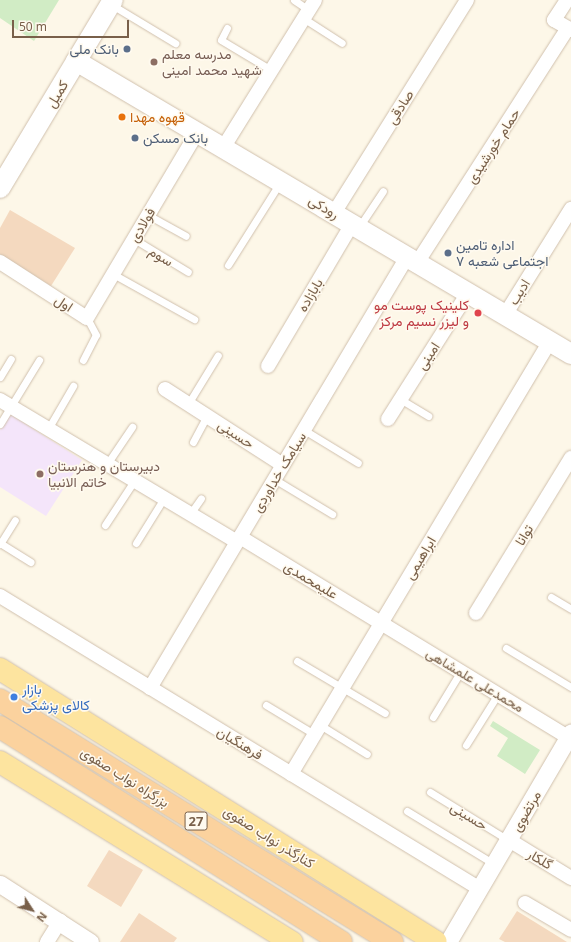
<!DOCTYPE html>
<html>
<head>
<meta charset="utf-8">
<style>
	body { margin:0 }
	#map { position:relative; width:571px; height:942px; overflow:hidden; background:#fdf7e8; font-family:"Noto Sans",Vazirmatn,sans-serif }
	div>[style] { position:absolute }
	.education>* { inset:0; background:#f4e5fa }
	.green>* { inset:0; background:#d1ecc5 }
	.building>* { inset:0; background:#f4d9bf }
	.roads { filter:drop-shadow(0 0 1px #d0c0ad) drop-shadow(0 0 1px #d0c0ad) }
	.service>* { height:7px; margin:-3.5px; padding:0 3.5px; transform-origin:3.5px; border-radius:3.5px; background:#fff }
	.minor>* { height:14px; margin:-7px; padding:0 7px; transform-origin:7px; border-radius:7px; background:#fff }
	.tertiary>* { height:17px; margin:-8.5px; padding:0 8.5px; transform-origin:8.5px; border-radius:8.5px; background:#fff }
	.secondary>* { height:20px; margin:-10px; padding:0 10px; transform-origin:10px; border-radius:10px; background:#fff }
	.primary>* { height:22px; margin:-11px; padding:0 11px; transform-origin:11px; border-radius:11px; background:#fde49f }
	.trunk>* { height:22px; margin:-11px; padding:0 11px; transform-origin:11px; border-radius:11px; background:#fbd29e }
	.dots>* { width:11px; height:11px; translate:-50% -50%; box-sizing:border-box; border:2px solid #fffaef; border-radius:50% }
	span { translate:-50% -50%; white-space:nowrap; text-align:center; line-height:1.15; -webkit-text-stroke:3px #fffaef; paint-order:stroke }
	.shield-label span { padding:1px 3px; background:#fffaef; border:1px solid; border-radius:3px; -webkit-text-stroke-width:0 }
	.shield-label { font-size:13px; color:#79604a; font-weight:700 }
	.service-label { font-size:14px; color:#4e5e75 }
	.right { translate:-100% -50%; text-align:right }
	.left { translate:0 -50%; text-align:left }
	.education-label { font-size:14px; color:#785e54 }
	.street-label { font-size:14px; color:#79604a }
	.food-label { font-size:14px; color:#c56008 }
	.health-label { font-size:14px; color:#be3a42 }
	.shop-label { font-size:14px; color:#366cbe }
	.north { position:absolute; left:12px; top:890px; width:40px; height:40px; -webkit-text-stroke:3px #fffaef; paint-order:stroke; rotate:126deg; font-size:11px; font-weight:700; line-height:16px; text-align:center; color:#79604a }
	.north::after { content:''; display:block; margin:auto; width:14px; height:18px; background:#79604a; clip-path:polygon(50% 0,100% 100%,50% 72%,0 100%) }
	.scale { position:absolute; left:12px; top:20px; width:117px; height:18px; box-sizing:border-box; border:2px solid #79604a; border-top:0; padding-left:5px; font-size:12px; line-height:14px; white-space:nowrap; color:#79604a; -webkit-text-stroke:3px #fffaef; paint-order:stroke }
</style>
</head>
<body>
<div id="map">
	<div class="education">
		<div style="clip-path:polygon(10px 414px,82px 460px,46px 516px,0 487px,0 430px)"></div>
	</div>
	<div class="green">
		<div style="clip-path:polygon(0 0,59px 0,34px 41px,0 18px)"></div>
		<div style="clip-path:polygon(493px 721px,540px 750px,525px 774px,497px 756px,508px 738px,490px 726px)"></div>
	</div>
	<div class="building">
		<div style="clip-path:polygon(10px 210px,75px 248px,51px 286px,0 254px,0 228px)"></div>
		<div style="clip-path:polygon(109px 850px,143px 870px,121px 907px,87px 886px)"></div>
		<div style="clip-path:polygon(517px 911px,567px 942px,505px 942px,499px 939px)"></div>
		<div style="clip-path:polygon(139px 913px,177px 938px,174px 942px,120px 942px)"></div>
	</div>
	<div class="roads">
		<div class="service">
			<div style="left:294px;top:0;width:18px;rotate:34deg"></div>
			<div style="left:112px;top:5px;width:74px;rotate:31.1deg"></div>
			<div style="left:303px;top:18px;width:46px;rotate:32.7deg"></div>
			<div style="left:227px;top:28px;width:13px;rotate:117deg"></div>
			<div style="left:221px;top:40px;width:58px;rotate:31deg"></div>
			<div style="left:148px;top:215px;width:43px;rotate:28.9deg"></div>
			<div style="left:359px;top:227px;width:43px;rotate:-56.3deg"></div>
			<div style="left:134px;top:239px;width:63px;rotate:31.4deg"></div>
			<div style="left:228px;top:265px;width:96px;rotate:-57.8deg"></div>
			<div style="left:113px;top:274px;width:93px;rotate:29.1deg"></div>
			<div style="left:83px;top:360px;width:28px;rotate:-63deg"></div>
			<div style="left:96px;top:335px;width:19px;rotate:-118deg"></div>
			<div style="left:0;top:377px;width:21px;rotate:-59deg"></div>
			<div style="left:400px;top:399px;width:33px;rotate:31deg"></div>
			<div style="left:188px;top:404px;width:57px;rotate:-58.5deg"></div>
			<div style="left:0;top:424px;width:75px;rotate:-58.6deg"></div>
			<div style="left:48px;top:429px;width:50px;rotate:-59.8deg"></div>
			<div style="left:304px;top:430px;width:63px;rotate:31.4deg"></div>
			<div style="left:193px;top:442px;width:30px;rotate:-62deg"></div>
			<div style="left:107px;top:464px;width:45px;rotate:-56deg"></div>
			<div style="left:274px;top:479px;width:68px;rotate:31.1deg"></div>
			<div style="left:190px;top:514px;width:19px;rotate:-55deg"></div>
			<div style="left:105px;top:525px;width:53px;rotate:-56.6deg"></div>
			<div style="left:0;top:543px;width:36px;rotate:32deg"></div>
			<div style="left:136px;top:543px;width:53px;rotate:-58.1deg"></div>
			<div style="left:0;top:544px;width:28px;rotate:-58deg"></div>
			<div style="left:551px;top:597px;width:23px;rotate:31deg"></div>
			<div style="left:506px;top:648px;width:76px;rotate:31deg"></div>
			<div style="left:297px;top:661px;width:102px;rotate:30.6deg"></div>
			<div style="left:266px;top:705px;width:56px;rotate:31.1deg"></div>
			<div style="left:433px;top:717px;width:54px;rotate:-58.7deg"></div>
			<div style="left:320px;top:725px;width:55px;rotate:31.7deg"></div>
			<div style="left:466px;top:745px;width:60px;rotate:-57.9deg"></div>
			<div style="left:430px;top:792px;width:92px;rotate:31.6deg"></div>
			<div style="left:407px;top:811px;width:102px;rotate:31.3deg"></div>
		</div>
		<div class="minor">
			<div style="left:567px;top:0;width:24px;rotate:123deg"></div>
			<div style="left:554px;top:20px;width:20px;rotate:30deg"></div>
			<div style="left:223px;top:148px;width:174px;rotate:-58.1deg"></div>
			<div style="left:334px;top:213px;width:251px;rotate:-58deg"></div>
			<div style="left:0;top:262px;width:103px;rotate:32.8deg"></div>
			<div style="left:87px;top:318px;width:215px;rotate:-59.3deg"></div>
			<div style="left:417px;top:263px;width:279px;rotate:-57.3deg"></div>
			<div style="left:505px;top:315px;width:125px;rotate:-58.1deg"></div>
			<div style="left:268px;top:366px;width:165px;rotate:-59.4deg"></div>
			<div style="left:165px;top:389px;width:140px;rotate:32.8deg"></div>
			<div style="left:0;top:400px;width:276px;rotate:30.9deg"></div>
			<div style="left:388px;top:419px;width:149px;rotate:-57.6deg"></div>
			<div style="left:240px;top:537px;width:384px;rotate:31.4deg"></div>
			<div style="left:0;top:596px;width:562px;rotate:31.4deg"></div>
			<div style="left:476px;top:613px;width:182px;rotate:-58.5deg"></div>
			<div style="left:150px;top:688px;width:502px;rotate:-59.19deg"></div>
			<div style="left:291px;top:774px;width:505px;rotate:-59.11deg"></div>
			<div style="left:509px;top:840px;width:73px;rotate:31.5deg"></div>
			<div style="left:525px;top:903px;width:53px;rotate:30.4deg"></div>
			<div style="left:47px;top:942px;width:25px;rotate:-58deg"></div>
		</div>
		<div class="tertiary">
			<div style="left:0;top:884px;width:107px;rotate:32.8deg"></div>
			<div style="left:448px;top:942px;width:243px;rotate:-59.6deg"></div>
		</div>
		<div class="secondary">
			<div style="left:76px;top:61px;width:575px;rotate:30.62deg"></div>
			<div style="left:0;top:188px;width:219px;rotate:-59deg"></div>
		</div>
		<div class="primary">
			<div style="left:0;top:669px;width:514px;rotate:32.05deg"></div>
			<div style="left:0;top:762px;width:343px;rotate:31.7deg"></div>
		</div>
		<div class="trunk">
			<div style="left:0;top:700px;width:461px;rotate:31.7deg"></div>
			<div style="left:0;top:727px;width:403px;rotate:32.2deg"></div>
		</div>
	</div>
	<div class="dots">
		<div style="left:127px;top:49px;background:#5c6f8a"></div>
		<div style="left:154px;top:62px;background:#8d6e63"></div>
		<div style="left:122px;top:117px;background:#e8710a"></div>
		<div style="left:135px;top:138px;background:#5c6f8a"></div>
		<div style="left:448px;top:253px;background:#5c6f8a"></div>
		<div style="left:478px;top:313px;background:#e0444e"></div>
		<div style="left:40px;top:474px;background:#8d6e63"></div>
		<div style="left:14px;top:697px;background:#3f7fe0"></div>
	</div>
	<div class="shield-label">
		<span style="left:196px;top:821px">27</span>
	</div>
	<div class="service-label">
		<span class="right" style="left:119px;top:49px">بانک ملی</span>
		<span class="left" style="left:143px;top:138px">بانک مسکن</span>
		<span class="left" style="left:456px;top:253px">اداره تامین<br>اجتماعی شعبه ۷</span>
	</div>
	<div class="education-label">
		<span class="left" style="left:162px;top:62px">مدرسه معلم<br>شهید محمد امینی</span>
		<span class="left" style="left:48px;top:474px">دبیرستان و هنرستان<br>خاتم الانبیا</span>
	</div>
	<div class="street-label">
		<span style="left:57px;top:94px;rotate:-59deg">کمیل</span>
		<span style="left:400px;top:107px;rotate:-58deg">صادقی</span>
		<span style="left:493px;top:146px;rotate:-57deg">حمام خورشیدی</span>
		<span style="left:324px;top:207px;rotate:31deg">رودکی</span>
		<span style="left:142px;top:225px;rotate:-59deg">فولادی</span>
		<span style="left:161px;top:256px;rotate:31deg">سوم</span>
		<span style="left:519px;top:292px;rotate:-58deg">ادیب</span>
		<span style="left:310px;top:295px;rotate:-60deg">بابازاده</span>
		<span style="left:64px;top:303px;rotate:33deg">اول</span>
		<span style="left:428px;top:356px;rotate:-57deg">امینی</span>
		<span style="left:236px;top:434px;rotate:33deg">حسینی</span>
		<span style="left:279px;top:472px;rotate:-59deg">سیامک خداوردی</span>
		<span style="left:524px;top:535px;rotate:-59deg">توانا</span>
		<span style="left:420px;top:558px;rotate:-59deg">ابراهیمی</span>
		<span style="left:311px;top:580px;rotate:31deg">علیمحمدی</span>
		<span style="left:475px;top:680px;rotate:31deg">محمدعلی علمشاهی</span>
		<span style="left:240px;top:743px;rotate:31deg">فرهنگیان</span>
		<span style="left:125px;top:777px;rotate:32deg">بزرگراه نواب صفوی</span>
		<span style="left:526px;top:811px;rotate:-60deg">مرتضوی</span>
		<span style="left:469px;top:816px;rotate:32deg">حسینی</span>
		<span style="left:269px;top:837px;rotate:32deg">کنارگذر نواب صفوی</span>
		<span style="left:540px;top:859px;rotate:31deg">گلکار</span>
	</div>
	<div class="food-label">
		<span class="left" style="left:130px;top:117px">قهوه مهدا</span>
	</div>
	<div class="health-label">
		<span class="right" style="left:469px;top:313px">کلینیک پوست مو<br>و لیزر نسیم مرکز</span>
	</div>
	<div class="shop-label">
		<span class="left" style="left:22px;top:697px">بازار<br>کالای پزشکی</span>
	</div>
	<div class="north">N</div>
	<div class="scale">50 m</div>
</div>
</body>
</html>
